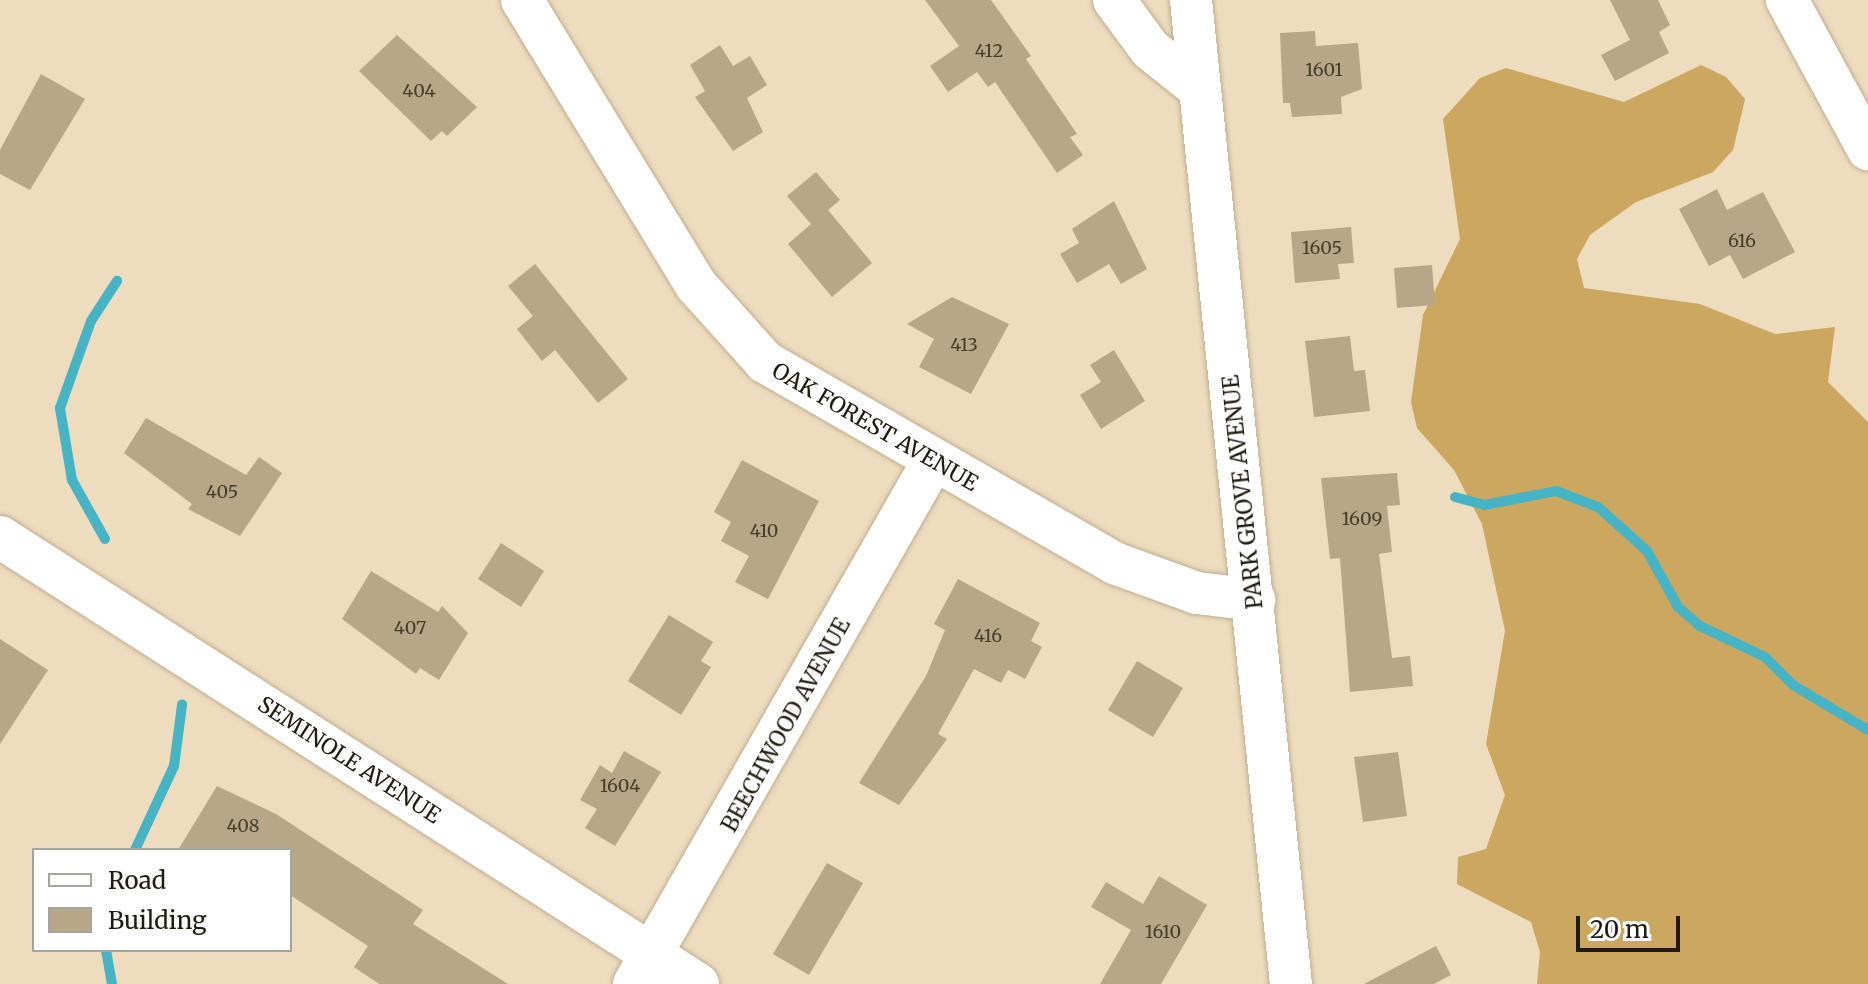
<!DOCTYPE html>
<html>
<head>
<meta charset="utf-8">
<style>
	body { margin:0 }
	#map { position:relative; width:1868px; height:984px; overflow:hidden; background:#eddcbd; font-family:Merriweather,serif }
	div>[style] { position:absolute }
	.forest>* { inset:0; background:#cba75f }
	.stream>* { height:10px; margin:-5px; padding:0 5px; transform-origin:5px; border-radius:5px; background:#46b4c5 }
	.building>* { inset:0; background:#b7a788 }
	.roads { filter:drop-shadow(0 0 2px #bfaf90) drop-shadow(0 0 2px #bfaf90) }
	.minor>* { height:42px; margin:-21px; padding:0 21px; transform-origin:21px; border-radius:21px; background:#fff }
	span { translate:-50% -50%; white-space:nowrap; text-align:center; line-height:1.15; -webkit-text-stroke:6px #fff; paint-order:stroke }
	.number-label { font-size:18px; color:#463e2d }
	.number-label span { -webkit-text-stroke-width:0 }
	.street-label { font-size:22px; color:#211b0f }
	.legend { position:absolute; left:32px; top:848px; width:260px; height:104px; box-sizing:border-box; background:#fff; border:2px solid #a6a49f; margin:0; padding:10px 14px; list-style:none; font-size:24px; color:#211b0f }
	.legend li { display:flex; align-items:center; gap:16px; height:40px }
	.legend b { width:40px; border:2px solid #a6a49f }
	.scale { position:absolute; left:1576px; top:916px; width:104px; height:36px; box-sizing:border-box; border:4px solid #211b0f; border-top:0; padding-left:10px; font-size:24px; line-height:28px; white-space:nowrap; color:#211b0f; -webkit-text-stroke:6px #fff; paint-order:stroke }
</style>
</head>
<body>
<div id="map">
	<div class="forest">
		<div style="clip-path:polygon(1701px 65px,1726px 77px,1745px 99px,1733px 150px,1713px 172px,1636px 202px,1590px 235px,1577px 259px,1584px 288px,1700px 304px,1775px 334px,1835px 327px,1828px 382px,1868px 422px,1868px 984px,1537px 984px,1540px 952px,1531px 922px,1457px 884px,1458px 857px,1486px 849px,1505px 795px,1486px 744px,1505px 631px,1482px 524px,1454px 470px,1417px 428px,1411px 402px,1423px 315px,1460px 239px,1443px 119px,1480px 78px,1506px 68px,1624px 102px)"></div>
	</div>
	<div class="stream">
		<div style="left:1455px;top:497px;width:30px;rotate:15deg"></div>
		<div style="left:1484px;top:505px;width:73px;rotate:-11deg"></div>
		<div style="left:1556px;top:491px;width:45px;rotate:20.9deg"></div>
		<div style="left:1598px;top:507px;width:66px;rotate:41.9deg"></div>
		<div style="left:1647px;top:551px;width:64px;rotate:61deg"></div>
		<div style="left:1678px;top:607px;width:29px;rotate:41deg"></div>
		<div style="left:1700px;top:626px;width:72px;rotate:25.5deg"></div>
		<div style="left:1765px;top:657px;width:40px;rotate:45deg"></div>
		<div style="left:1793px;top:685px;width:87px;rotate:31deg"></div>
		<div style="left:105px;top:539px;width:68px;rotate:-119.2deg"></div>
		<div style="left:72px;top:480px;width:73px;rotate:-99.5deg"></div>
		<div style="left:60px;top:408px;width:92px;rotate:-70.4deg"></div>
		<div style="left:91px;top:321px;width:48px;rotate:-57deg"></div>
		<div style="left:135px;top:850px;width:93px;rotate:-65.1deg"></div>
		<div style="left:174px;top:766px;width:62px;rotate:-82.5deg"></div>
		<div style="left:106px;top:950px;width:35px;rotate:80deg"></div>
	</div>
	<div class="building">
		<div style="clip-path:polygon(925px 0,991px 0,1031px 56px,1026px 59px,1077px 134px,1070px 137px,1083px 155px,1057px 173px,995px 82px,988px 87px,977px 72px,948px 92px,930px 66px,959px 46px)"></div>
		<div style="clip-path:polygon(1610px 0,1658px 0,1670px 25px,1659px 32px,1669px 53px,1615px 81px,1601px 55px,1630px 40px)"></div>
		<div style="clip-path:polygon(1315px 31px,1316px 46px,1358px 43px,1362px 89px,1341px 97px,1342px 114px,1292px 117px,1290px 103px,1283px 103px,1280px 33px)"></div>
		<div style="clip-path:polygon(397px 35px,477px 107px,447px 136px,442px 131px,431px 141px,359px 71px)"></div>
		<div style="clip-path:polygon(720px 45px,733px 66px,750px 56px,767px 85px,747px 98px,763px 132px,733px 151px,695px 97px,705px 91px,690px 65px)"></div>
		<div style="clip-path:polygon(41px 74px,85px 99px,30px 190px,0 174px,0 150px)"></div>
		<div style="clip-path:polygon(816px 172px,840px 200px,828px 210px,872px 263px,832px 297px,788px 244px,811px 224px,787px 196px)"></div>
		<div style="clip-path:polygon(1717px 189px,1727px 210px,1763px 192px,1795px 252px,1743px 279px,1730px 255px,1709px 266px,1679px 209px)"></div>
		<div style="clip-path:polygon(1114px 201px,1147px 269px,1121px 284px,1109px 264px,1077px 283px,1060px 254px,1079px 243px,1072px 229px)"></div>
		<div style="clip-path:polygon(1351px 227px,1354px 263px,1338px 264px,1340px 279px,1295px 283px,1291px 232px)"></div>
		<div style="clip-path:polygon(535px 264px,628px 379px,598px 403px,555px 350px,542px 361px,517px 329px,533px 316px,508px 286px)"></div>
		<div style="clip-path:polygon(1432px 265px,1435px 305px,1397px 308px,1394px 268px)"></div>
		<div style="clip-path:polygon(952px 297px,1009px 324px,971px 394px,919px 367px,934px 339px,907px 324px)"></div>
		<div style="clip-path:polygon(1350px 336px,1354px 371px,1365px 370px,1370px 411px,1314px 417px,1305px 341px)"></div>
		<div style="clip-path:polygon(1114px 350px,1145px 401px,1101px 429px,1080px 395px,1101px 382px,1090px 365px)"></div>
		<div style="clip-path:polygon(146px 418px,246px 475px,259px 457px,282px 473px,240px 536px,188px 509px,192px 504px,124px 453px)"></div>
		<div style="clip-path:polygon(742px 460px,819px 501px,768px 599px,735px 582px,749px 556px,721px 541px,731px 522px,714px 512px)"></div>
		<div style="clip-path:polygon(1397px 473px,1400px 505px,1387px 506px,1392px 552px,1379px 554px,1392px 658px,1410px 656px,1413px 686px,1350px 692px,1340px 558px,1330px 559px,1321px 478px)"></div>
		<div style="clip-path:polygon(501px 543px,544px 571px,521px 607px,478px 579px)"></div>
		<div style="clip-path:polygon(371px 571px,438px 612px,442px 606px,468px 633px,439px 680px,420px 668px,416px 674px,342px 619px)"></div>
		<div style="clip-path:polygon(958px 579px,1040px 623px,1031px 641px,1042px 647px,1025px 679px,1008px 670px,1001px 683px,974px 669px,938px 734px,947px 739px,899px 805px,859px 783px,926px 676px,945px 630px,934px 624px)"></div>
		<div style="clip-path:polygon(669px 615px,713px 642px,701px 661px,711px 667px,681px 715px,628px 681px)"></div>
		<div style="clip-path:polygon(0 639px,48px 670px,0 744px)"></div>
		<div style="clip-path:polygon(1137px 661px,1183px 688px,1153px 737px,1108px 710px)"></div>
		<div style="clip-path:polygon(624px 751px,661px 772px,615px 846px,585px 828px,597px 809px,580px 800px,600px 765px,612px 773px)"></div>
		<div style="clip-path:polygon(1398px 752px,1407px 816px,1363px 822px,1354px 757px)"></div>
		<div style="clip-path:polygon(217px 786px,276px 814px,423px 910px,413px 924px,508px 984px,379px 984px,354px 967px,368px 946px,290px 895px,290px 850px,178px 850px)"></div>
		<div style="clip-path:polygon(827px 863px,863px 883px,809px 975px,773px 954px)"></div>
		<div style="clip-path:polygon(1159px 876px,1207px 905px,1161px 984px,1100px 984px,1131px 930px,1091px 907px,1106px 882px,1143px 904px)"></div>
		<div style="clip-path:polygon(1436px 946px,1451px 975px,1434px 984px,1364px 984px)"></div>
	</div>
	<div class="roads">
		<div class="minor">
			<div style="left:522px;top:0;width:334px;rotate:58.6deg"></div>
			<div style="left:696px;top:285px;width:103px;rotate:48.1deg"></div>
			<div style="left:765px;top:362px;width:403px;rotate:29.9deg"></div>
			<div style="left:1114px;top:563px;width:88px;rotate:19.9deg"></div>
			<div style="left:1197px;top:593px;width:58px;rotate:6.9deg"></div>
			<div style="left:1114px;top:0;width:61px;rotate:53.7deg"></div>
			<div style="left:1150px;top:49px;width:64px;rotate:38.7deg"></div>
			<div style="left:1191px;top:0;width:989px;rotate:84.2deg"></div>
			<div style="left:1787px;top:0;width:170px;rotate:61.5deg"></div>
			<div style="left:0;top:537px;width:829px;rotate:32.64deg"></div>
			<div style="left:634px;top:984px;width:600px;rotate:-60.23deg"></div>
		</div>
	</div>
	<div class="number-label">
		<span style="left:989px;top:51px">412</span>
		<span style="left:1324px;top:70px">1601</span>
		<span style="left:419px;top:91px">404</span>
		<span style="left:1742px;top:241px">616</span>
		<span style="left:1322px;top:248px">1605</span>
		<span style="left:964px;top:345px">413</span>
		<span style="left:222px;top:492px">405</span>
		<span style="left:1362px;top:519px">1609</span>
		<span style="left:764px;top:531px">410</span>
		<span style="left:410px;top:628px">407</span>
		<span style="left:988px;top:636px">416</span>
		<span style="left:620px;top:786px">1604</span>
		<span style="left:243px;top:826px">408</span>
		<span style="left:1163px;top:932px">1610</span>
	</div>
	<div class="street-label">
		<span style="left:875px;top:427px;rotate:30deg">OAK FOREST AVENUE</span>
		<span style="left:1243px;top:492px;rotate:-96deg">PARK GROVE AVENUE</span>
		<span style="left:786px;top:725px;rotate:-61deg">BEECHWOOD AVENUE</span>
		<span style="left:349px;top:760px;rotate:33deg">SEMINOLE AVENUE</span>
	</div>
	<ul class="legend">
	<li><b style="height:10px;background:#fff"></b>Road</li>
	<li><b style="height:22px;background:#b7a788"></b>Building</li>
	</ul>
	<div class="scale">20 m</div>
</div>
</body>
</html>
